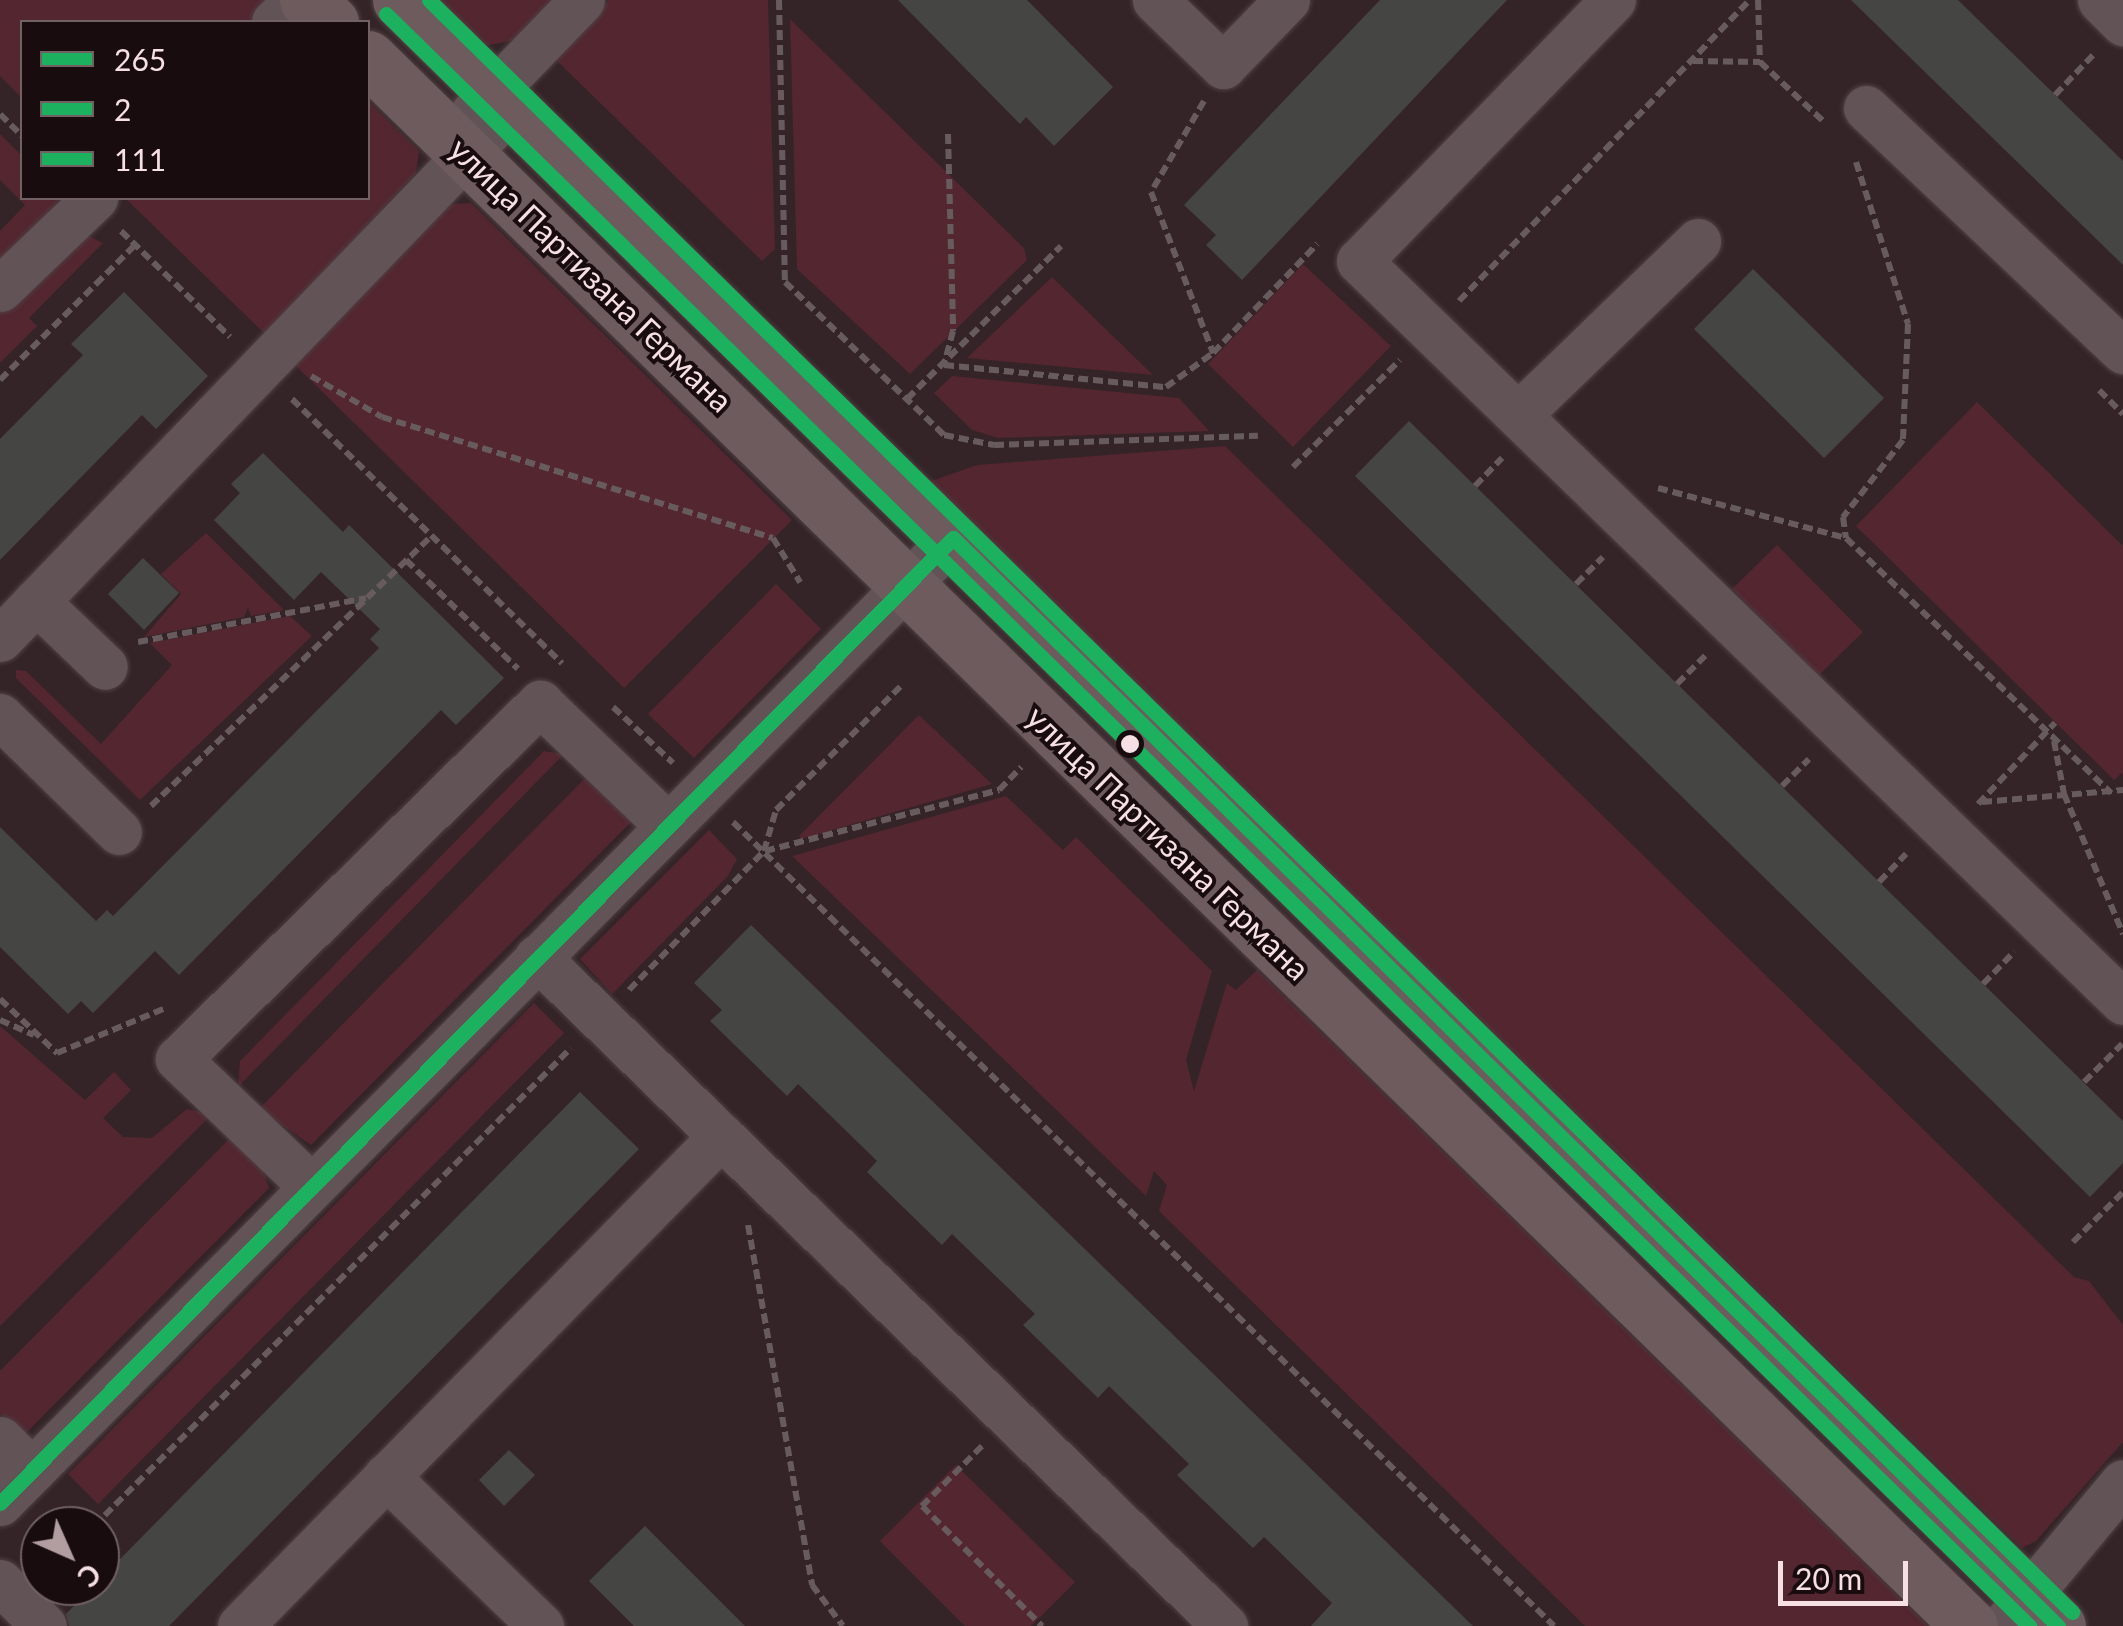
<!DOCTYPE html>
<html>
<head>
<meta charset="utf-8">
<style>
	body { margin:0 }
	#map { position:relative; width:2123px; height:1626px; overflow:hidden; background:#342427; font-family:Lato,sans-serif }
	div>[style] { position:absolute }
	.green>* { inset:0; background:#532630 }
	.building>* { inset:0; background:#454644 }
	.path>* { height:6px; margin-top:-3px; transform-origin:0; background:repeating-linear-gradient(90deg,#685b5e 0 10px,transparent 0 15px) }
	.roads { filter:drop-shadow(0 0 2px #4f4043) drop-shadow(0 0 2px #4f4043) }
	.minor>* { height:45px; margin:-22.5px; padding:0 22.5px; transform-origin:22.5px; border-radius:22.5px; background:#625456 }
	.major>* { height:55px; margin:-27.5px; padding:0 27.5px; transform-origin:27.5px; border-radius:27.5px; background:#6d5b5e }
	.bus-1>* { height:15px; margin:-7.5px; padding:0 7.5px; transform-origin:7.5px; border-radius:7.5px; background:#1bb15f }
	.bus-2>* { height:15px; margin:-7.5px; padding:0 7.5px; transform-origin:7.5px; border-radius:7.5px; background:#1bb15f }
	.bus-3>* { height:15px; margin:-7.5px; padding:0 7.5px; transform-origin:7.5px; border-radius:7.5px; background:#1bb15f }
	.dots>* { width:28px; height:28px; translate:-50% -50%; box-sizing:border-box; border:5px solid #190c0e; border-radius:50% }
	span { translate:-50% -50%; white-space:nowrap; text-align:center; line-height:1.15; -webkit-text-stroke:8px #190c0e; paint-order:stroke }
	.street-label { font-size:32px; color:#f6e0e3 }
	.legend { position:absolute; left:20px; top:20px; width:350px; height:180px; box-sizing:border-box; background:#190c0e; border:2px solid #716163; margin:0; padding:12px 18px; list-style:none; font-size:30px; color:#f6e0e3 }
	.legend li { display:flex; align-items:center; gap:20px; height:50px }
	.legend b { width:50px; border:2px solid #716163 }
	.north { position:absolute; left:20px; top:1506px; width:100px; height:100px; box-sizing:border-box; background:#190c0e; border:2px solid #716163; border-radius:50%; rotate:135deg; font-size:28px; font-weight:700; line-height:40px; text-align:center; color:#f6e0e3 }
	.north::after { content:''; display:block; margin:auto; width:35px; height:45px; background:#b29ea1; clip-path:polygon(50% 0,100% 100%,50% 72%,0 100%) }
	.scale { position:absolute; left:1778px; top:1561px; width:130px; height:45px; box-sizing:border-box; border:5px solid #f6e0e3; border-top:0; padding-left:12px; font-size:30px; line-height:35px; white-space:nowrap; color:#f6e0e3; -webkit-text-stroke:8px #190c0e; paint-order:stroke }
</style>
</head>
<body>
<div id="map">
	<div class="green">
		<div style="clip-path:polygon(0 0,264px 0,270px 6px,253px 22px,22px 22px,22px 98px,0 76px)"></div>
		<div style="clip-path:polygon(437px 0,551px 0,553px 4px,512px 41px,484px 46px)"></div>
		<div style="clip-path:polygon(609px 0,768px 0,775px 249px,762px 261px,553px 57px)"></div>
		<div style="clip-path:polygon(790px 19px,1024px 248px,1027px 260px,910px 374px,797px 269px)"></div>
		<div style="clip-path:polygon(368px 101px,419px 151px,416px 173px,265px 334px,125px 198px,368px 198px)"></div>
		<div style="clip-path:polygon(0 134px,22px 156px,22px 198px,61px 198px,0 268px,0 231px,25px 205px,0 180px)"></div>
		<div style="clip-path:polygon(471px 203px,792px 520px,624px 688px,292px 362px,449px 204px)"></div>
		<div style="clip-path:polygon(83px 233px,103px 243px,29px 318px,37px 326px,0 363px,0 311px)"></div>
		<div style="clip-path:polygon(1303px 264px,1391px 346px,1293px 447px,1208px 364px)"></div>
		<div style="clip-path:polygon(1052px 277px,1153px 375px,967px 358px)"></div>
		<div style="clip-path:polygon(952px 376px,1179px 398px,1209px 431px,998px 438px,972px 430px,934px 393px)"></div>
		<div style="clip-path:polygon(1977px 402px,2123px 546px,2123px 772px,2114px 780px,1856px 526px)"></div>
		<div style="clip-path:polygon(1225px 446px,2074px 1277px,2089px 1281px,2123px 1325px,2123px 1442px,2036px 1541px,2022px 1548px,929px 482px,977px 465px)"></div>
		<div style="clip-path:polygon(206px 533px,284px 610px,251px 616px,248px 608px,244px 617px,144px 637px,181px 594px,161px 574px)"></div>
		<div style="clip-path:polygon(1777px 545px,1863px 632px,1819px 675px,1732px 589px)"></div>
		<div style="clip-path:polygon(776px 584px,821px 629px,694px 758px,648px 714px)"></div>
		<div style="clip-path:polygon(290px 616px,312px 636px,140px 800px,16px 678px,16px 670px,26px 671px,101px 744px,172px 665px,150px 643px)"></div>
		<div style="clip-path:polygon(919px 715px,992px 784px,801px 839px,799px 836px)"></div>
		<div style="clip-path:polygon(544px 751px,564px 754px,238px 1087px,240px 1061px)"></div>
		<div style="clip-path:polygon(591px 772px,636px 817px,311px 1145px,259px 1109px)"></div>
		<div style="clip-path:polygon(1006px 796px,1063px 850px,1076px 837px,1212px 971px,1186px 1060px,1194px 1091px,1227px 983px,1236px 990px,1257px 970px,1928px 1626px,1585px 1626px,1159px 1211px,1167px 1185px,1154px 1171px,1146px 1196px,792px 856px)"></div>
		<div style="clip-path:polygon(709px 830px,737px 859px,728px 876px,612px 994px,580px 959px)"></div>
		<div style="clip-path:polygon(534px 1003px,564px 1033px,98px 1504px,68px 1474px)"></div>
		<div style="clip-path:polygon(0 1026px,85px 1100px,114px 1072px,131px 1090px,103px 1118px,123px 1137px,152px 1138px,187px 1109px,212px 1114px,0 1326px)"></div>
		<div style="clip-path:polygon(232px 1136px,261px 1164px,269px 1188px,23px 1436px,0 1413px,0 1371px)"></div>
		<div style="clip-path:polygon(956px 1465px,1075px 1582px,1031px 1626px,965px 1626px,880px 1541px)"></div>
	</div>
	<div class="building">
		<div style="clip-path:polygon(898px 0,1027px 0,1113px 87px,1054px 146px,1026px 117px,1020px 124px)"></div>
		<div style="clip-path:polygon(1380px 0,1507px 0,1242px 280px,1206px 245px,1216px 235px,1184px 205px)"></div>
		<div style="clip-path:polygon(1851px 0,1958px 0,2123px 161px,2123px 265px)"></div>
		<div style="clip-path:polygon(1753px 269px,1884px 398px,1824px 458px,1694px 329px)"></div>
		<div style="clip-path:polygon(124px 292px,208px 376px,156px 429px,142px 415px,0 560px,0 439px,83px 355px,71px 344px)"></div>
		<div style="clip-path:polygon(1409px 421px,2123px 1121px,2123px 1163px,2090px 1197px,1355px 476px)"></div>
		<div style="clip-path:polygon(263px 453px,343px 532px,349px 525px,504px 678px,456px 725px,441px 710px,179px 975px,155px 951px,93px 1013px,81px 1001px,68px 1014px,0 947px,0 827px,96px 921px,107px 910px,113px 916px,379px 648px,370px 639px,380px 629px,321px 572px,294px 600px,214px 520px,240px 493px,231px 484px)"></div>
		<div style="clip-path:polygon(143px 558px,179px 593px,144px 630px,108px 594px)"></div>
		<div style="clip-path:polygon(751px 925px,1473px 1626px,1311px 1626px,1332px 1603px,1264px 1537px,1253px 1548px,1177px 1475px,1189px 1464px,1109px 1386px,1098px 1398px,1023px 1325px,1035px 1314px,952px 1234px,942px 1245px,867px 1172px,877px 1161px,798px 1084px,787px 1096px,710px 1021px,722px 1010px,694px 983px)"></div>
		<div style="clip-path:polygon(580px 1092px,639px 1149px,169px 1626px,69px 1626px,66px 1614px)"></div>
		<div style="clip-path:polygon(509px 1450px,535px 1475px,504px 1506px,479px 1480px)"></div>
		<div style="clip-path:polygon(645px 1526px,745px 1626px,634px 1626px,589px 1581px)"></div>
	</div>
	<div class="path">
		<div style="left:779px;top:0;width:282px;rotate:88.8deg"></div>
		<div style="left:785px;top:282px;width:221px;rotate:43.9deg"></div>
		<div style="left:944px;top:435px;width:51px;rotate:11.3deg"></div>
		<div style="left:994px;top:445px;width:264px;rotate:-2deg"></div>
		<div style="left:1758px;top:0;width:62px;rotate:88.2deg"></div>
		<div style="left:1760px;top:62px;width:86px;rotate:43.1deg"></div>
		<div style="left:1693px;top:61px;width:67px;rotate:0.9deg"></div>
		<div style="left:2055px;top:95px;width:59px;rotate:-46.4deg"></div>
		<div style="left:1204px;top:101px;width:105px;rotate:120.2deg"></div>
		<div style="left:1151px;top:192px;width:173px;rotate:68.9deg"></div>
		<div style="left:0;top:114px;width:31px;rotate:45deg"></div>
		<div style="left:948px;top:134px;width:197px;rotate:88.5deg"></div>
		<div style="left:953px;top:331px;width:35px;rotate:105deg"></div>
		<div style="left:944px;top:365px;width:223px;rotate:5.7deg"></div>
		<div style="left:1166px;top:387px;width:58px;rotate:-35.9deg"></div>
		<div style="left:1213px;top:353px;width:151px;rotate:-46.3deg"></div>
		<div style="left:1856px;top:162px;width:170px;rotate:72.2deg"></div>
		<div style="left:1908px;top:324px;width:116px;rotate:92.5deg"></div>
		<div style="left:1903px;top:440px;width:98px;rotate:127.9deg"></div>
		<div style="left:1843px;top:517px;width:21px;rotate:82deg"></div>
		<div style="left:1846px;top:538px;width:368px;rotate:43.9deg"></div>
		<div style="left:121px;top:231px;width:152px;rotate:44.2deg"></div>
		<div style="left:1459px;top:301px;width:419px;rotate:-46deg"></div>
		<div style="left:311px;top:376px;width:82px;rotate:30deg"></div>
		<div style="left:382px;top:417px;width:409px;rotate:17.2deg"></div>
		<div style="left:773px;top:538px;width:52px;rotate:58.5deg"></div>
		<div style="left:0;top:380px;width:191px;rotate:-45deg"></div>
		<div style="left:2099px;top:390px;width:34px;rotate:45deg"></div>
		<div style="left:292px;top:399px;width:378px;rotate:44.4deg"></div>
		<div style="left:907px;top:399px;width:217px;rotate:-44.8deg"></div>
		<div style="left:1293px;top:467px;width:151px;rotate:-45deg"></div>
		<div style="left:1475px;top:486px;width:39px;rotate:-46deg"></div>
		<div style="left:1658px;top:488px;width:195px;rotate:14.9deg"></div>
		<div style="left:406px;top:560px;width:156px;rotate:44.2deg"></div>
		<div style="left:1576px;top:584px;width:38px;rotate:-45deg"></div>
		<div style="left:138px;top:642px;width:232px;rotate:-10.9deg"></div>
		<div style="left:1677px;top:684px;width:40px;rotate:-45deg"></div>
		<div style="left:613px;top:707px;width:82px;rotate:43deg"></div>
		<div style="left:2054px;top:741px;width:54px;rotate:79.3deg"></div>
		<div style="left:2064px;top:794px;width:152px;rotate:67.1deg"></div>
		<div style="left:1782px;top:786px;width:38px;rotate:-45deg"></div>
		<div style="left:1982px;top:802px;width:142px;rotate:-4.9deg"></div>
		<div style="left:1978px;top:804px;width:112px;rotate:-46.5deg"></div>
		<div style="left:151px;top:806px;width:388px;rotate:-43.9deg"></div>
		<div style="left:733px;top:822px;width:1149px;rotate:44.4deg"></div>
		<div style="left:765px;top:851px;width:242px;rotate:-14.6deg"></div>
		<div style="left:999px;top:790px;width:32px;rotate:-46deg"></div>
		<div style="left:1879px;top:882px;width:39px;rotate:-46deg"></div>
		<div style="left:1983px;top:984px;width:45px;rotate:-45.9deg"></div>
		<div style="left:629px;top:990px;width:194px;rotate:-45.8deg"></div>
		<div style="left:764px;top:851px;width:43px;rotate:-73.7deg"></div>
		<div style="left:776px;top:810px;width:177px;rotate:-44.8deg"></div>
		<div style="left:0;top:999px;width:79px;rotate:43.5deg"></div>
		<div style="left:57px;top:1053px;width:115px;rotate:-22.5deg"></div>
		<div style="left:0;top:1020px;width:37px;rotate:24deg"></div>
		<div style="left:2084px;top:1082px;width:54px;rotate:-45deg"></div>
		<div style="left:748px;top:1225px;width:366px;rotate:79.9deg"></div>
		<div style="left:812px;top:1585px;width:51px;rotate:52.9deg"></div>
		<div style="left:2073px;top:1242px;width:71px;rotate:-45deg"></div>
		<div style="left:982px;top:1446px;width:85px;rotate:135deg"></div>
		<div style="left:922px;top:1506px;width:170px;rotate:45deg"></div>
		<div style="left:94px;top:1526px;width:675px;rotate:-45.06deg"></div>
	</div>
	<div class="roads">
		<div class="minor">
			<div style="left:1155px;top:0;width:95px;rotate:44.1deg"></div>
			<div style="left:1223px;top:66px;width:92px;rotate:-45.9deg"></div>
			<div style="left:1613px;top:0;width:364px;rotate:134.2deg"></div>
			<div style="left:1359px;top:261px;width:1064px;rotate:44.12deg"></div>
			<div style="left:2100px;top:0;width:33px;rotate:45deg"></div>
			<div style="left:274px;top:22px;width:32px;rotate:-44deg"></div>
			<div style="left:1866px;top:108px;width:354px;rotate:43.4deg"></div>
			<div style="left:472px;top:114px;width:158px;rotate:-46deg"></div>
			<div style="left:0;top:289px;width:132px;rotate:-43.8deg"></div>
			<div style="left:1519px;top:414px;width:249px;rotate:-44deg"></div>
			<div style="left:36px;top:601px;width:95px;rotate:43.7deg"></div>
			<div style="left:0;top:639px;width:736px;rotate:-46.1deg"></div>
			<div style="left:0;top:716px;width:166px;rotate:44.3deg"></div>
			<div style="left:537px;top:957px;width:960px;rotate:44.2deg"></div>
			<div style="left:311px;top:1186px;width:184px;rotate:-136.3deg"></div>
			<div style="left:178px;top:1059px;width:508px;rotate:-44.52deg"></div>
			<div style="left:540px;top:703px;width:176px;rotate:43.8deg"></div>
			<div style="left:0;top:1439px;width:45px;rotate:45deg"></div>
			<div style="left:386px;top:1476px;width:216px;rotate:44.1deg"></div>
			<div style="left:0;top:1503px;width:1356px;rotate:-45.36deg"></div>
			<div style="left:0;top:1582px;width:62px;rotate:45deg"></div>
			<div style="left:240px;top:1626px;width:687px;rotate:-45.53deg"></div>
			<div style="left:2003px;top:1626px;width:187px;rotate:-50.2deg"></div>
		</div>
		<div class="major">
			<div style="left:307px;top:0;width:33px;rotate:43deg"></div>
			<div style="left:400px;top:0;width:2322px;rotate:44.44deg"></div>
			<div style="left:368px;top:58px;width:2242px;rotate:44.39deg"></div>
		</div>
	</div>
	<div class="bus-1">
		<div style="left:0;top:1503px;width:1356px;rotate:-45.36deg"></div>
		<div style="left:953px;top:538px;width:1551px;rotate:44.56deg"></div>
	</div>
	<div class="bus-2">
		<div style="left:386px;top:14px;width:2302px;rotate:44.45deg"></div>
	</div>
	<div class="bus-3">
		<div style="left:429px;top:0;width:2302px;rotate:44.45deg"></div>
	</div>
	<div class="dots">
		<div style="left:1130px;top:744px;background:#f6e0e3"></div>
	</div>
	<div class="street-label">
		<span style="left:591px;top:275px;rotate:44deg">улица Партизана Германа</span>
		<span style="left:1168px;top:843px;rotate:44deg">улица Партизана Германа</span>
	</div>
	<ul class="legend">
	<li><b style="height:12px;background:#1bb15f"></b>265</li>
	<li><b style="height:12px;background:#1bb15f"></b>2</li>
	<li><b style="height:12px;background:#1bb15f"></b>111</li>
	</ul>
	<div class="north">С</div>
	<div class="scale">20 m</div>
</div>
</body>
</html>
